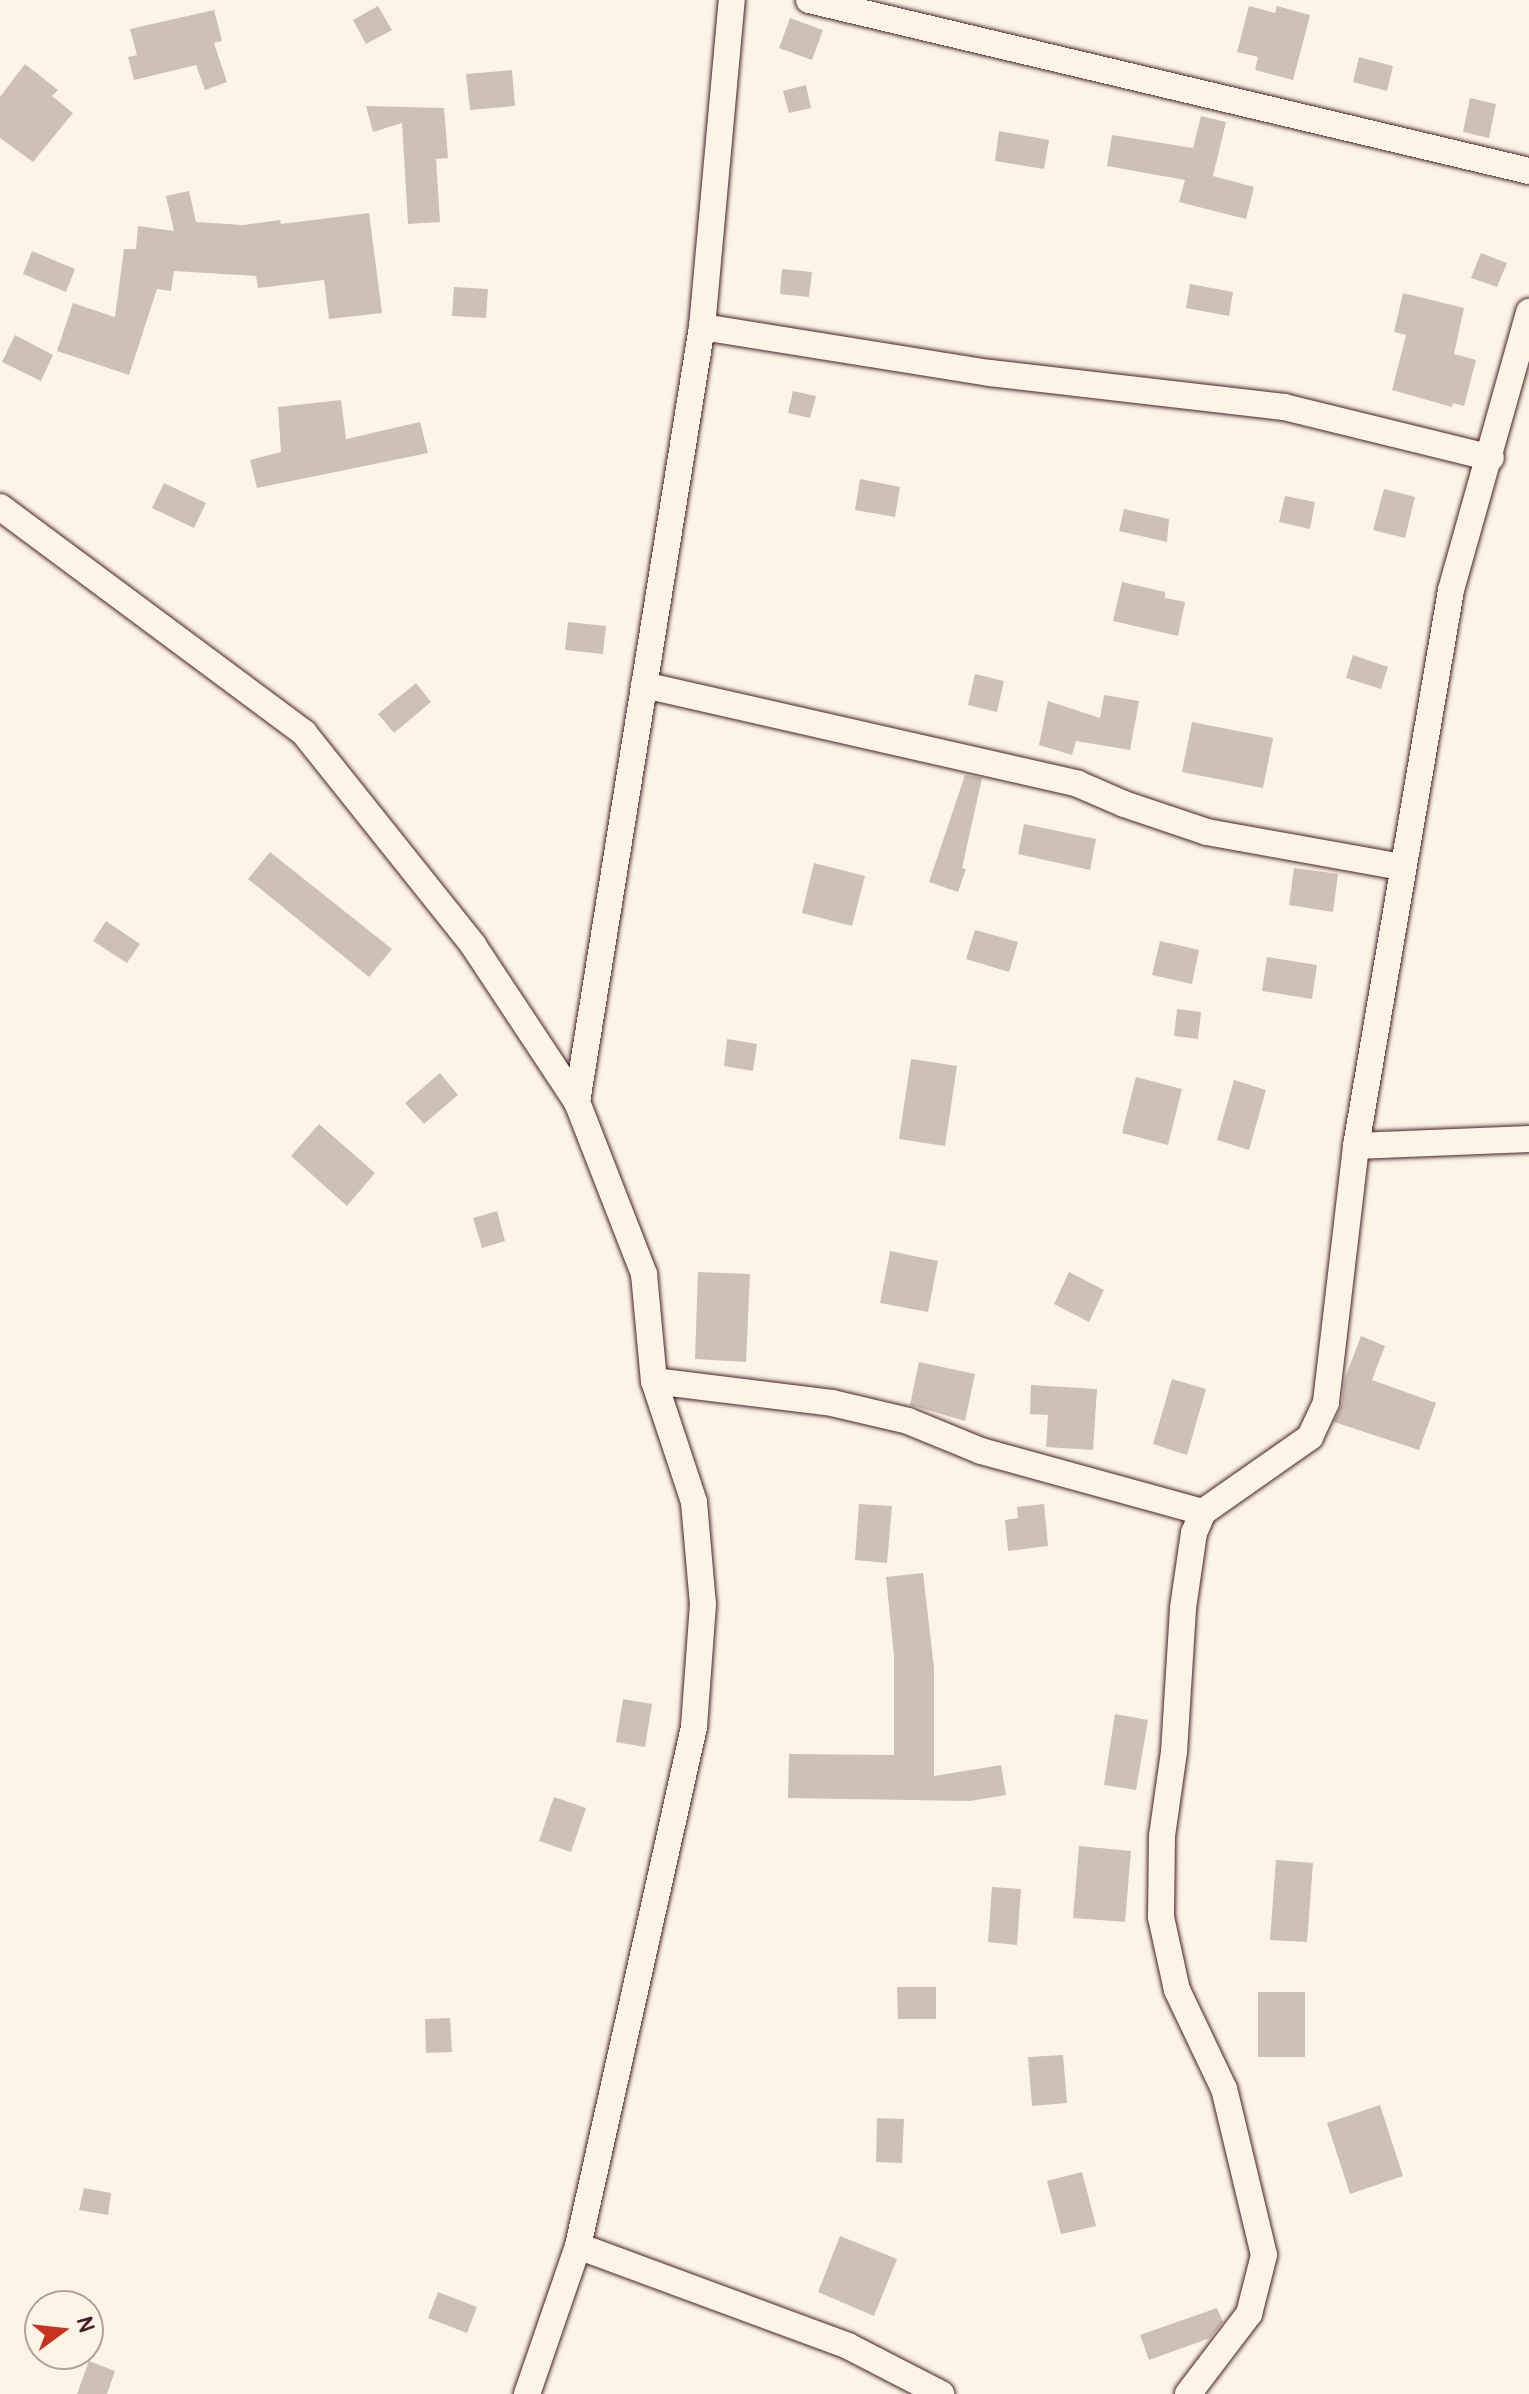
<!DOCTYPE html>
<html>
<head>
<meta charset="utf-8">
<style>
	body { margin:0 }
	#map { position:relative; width:1529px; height:2394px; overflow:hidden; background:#fcf5e5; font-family:Pangolin,sans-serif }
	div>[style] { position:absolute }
	.building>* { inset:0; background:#cfc0b7 }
	.roads { filter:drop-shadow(0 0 2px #4a1f2b) drop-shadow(0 0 2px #4a1f2b) }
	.minor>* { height:26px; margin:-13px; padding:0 13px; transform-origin:13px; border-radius:13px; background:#fcf5e5 }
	span { translate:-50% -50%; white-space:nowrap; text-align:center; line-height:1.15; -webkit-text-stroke:8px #fcf5e5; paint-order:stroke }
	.north { position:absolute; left:24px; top:2290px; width:80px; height:80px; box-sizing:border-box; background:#fcf5e5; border:2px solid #b59f9b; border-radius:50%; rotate:75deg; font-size:22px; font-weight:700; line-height:32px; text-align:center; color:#4a1f2b }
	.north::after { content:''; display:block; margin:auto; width:28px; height:36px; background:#c8321e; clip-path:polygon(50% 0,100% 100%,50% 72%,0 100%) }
</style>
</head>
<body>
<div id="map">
	<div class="building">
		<div style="clip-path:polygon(378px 6px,392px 30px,366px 44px,353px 20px)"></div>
		<div style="clip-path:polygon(1249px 6px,1275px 13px,1277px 6px,1310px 15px,1293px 80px,1255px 70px,1258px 57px,1237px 52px)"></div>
		<div style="clip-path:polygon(214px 10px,222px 41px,214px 43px,227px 82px,205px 90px,196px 65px,134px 80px,128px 57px,137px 55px,130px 29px)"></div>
		<div style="clip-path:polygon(790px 18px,823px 30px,812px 60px,779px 48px)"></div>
		<div style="clip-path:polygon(1359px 57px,1393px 66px,1387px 91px,1353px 82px)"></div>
		<div style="clip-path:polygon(25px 64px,58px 90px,52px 96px,73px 113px,33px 162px,0 138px,0 97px)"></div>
		<div style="clip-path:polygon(512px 70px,515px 106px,470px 110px,466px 74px)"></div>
		<div style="clip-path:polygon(806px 85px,811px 108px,789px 113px,783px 91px)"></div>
		<div style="clip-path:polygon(1470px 98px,1496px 104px,1489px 138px,1463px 132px)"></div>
		<div style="clip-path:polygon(366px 106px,444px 108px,448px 158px,436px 159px,440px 222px,408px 224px,402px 123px,373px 132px)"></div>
		<div style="clip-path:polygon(1201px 116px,1226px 122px,1213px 176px,1254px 187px,1246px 219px,1179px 202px,1185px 180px,1107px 166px,1112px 135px,1193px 148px)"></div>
		<div style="clip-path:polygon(999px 131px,1049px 140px,1044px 169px,995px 161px)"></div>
		<div style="clip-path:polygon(189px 191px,196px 222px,243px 225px,280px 220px,281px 224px,369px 213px,382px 313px,329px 319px,324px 280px,258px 288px,256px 276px,174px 271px,171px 291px,157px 289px,129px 375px,57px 351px,73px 303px,115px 317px,124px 249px,136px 249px,138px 226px,174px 231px,166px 196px)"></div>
		<div style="clip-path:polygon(32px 251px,75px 269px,66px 292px,23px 274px)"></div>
		<div style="clip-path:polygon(1481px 253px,1507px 263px,1497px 287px,1471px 278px)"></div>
		<div style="clip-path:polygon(782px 269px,812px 272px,809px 297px,780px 294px)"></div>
		<div style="clip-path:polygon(1190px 284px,1233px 292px,1229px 316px,1186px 308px)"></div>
		<div style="clip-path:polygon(454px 287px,488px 289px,486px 318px,452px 316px)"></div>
		<div style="clip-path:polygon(1403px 293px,1464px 308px,1454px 354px,1476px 360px,1464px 406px,1453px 403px,1452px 407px,1392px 390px,1406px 335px,1394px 332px)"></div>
		<div style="clip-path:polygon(15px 335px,53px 355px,41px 381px,2px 362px)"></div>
		<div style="clip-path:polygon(793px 391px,816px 396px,810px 418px,788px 413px)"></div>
		<div style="clip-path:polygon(341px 400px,346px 439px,420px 422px,428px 453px,257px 488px,250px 460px,281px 452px,278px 407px)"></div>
		<div style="clip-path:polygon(860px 479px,900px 487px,895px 517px,855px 510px)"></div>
		<div style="clip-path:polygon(164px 483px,206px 503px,194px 528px,152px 508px)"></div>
		<div style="clip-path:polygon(1384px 489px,1415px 497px,1405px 538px,1373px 530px)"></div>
		<div style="clip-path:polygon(1285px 496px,1315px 502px,1310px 529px,1279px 522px)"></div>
		<div style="clip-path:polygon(1124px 509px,1169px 519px,1167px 542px,1119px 531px)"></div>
		<div style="clip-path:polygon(1122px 582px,1165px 592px,1165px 598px,1185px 602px,1178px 636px,1113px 621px)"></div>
		<div style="clip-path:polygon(568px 622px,606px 626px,603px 654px,565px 650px)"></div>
		<div style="clip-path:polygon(1353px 655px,1388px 667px,1381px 689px,1346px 678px)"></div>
		<div style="clip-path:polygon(975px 674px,1004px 681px,997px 712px,968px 705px)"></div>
		<div style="clip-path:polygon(416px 683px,431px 702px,394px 733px,378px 714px)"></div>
		<div style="clip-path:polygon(1104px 695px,1139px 701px,1130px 750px,1076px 741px,1072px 755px,1039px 745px,1048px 701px,1100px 718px)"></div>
		<div style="clip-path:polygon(1192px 722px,1273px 738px,1263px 788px,1182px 772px)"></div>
		<div style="clip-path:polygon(965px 775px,982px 778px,962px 868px,966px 869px,958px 892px,929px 882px)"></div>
		<div style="clip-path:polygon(1024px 824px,1096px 839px,1090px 870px,1018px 854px)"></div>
		<div style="clip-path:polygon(270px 852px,392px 949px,369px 977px,248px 879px)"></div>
		<div style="clip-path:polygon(814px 863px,865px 876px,852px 926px,802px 913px)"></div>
		<div style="clip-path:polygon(1294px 868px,1338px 874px,1333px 912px,1289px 905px)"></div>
		<div style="clip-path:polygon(106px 921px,140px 944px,127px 963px,93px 941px)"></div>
		<div style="clip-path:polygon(975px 930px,1018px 942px,1009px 972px,966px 959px)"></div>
		<div style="clip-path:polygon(1160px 941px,1199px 950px,1192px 984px,1152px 975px)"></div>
		<div style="clip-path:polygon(1267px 957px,1317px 965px,1312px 999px,1262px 991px)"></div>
		<div style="clip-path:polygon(1177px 1009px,1201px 1012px,1198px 1039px,1174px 1036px)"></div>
		<div style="clip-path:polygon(727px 1039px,757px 1044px,753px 1071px,724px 1066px)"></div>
		<div style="clip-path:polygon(911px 1059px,957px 1066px,945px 1146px,899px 1139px)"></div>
		<div style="clip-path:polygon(440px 1073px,458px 1095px,424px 1124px,405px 1103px)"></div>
		<div style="clip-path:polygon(1136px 1077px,1182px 1089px,1168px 1145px,1122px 1133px)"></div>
		<div style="clip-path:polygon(1234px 1080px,1266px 1090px,1249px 1150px,1217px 1140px)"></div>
		<div style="clip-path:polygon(319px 1124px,375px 1173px,347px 1206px,291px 1156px)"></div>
		<div style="clip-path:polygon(497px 1211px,505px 1241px,482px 1248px,473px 1218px)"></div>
		<div style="clip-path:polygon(890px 1251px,938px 1261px,928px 1312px,880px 1303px)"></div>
		<div style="clip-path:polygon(698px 1272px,750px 1274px,746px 1362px,695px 1359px)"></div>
		<div style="clip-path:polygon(1069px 1272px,1104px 1290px,1089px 1322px,1054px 1304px)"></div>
		<div style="clip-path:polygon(1361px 1336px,1385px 1346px,1372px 1380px,1436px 1403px,1419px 1450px,1334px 1422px,1342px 1404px,1345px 1378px)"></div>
		<div style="clip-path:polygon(919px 1362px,975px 1374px,965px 1421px,910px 1405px)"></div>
		<div style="clip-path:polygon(1172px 1379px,1206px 1389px,1187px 1455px,1153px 1444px)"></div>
		<div style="clip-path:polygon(1031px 1385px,1097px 1389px,1093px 1450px,1046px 1447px,1048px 1415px,1030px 1414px)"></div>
		<div style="clip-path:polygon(859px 1504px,892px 1506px,887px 1563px,855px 1560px)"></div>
		<div style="clip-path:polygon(1044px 1504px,1048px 1546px,1008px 1551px,1005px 1520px,1018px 1518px,1017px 1507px)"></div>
		<div style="clip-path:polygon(923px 1573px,934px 1668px,934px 1776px,1001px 1765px,1006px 1795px,970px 1801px,788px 1798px,789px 1754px,894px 1755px,894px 1656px,886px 1577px)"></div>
		<div style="clip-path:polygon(623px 1699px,652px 1704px,645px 1747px,616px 1742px)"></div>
		<div style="clip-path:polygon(1115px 1714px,1148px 1720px,1136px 1790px,1104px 1785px)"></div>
		<div style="clip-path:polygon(554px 1797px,586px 1808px,571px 1852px,539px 1841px)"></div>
		<div style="clip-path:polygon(1079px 1846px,1131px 1851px,1125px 1922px,1073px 1918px)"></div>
		<div style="clip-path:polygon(1276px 1860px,1313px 1863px,1307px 1942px,1270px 1940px)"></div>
		<div style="clip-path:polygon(992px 1887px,1021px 1889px,1017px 1945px,988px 1942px)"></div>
		<div style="clip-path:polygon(897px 1987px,936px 1987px,936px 2019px,898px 2019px)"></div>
		<div style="clip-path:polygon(1258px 1992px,1305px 1992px,1305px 2057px,1258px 2057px)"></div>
		<div style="clip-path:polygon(450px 2018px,452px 2052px,426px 2053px,425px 2019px)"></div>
		<div style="clip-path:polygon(1063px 2055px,1067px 2103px,1032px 2106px,1028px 2057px)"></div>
		<div style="clip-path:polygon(1380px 2105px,1403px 2176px,1350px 2194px,1327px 2123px)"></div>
		<div style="clip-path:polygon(877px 2118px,904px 2119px,902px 2163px,876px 2162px)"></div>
		<div style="clip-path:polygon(1082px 2172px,1096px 2226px,1061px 2234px,1047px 2181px)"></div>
		<div style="clip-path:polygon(84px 2188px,111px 2193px,108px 2215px,79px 2210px)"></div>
		<div style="clip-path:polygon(840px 2236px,897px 2259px,874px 2316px,818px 2292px)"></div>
		<div style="clip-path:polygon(438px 2292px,477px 2307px,467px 2333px,428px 2318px)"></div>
		<div style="clip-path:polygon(1217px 2308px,1223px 2322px,1210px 2338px,1149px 2360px,1140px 2335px)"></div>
		<div style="clip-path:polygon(89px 2361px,115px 2371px,107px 2394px,77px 2394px)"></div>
	</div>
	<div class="roads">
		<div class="minor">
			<div style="left:809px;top:0;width:740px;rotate:13.36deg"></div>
			<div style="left:702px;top:327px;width:292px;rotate:9.1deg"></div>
			<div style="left:990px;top:373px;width:296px;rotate:6.6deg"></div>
			<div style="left:1284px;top:407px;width:213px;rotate:13.8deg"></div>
			<div style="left:0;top:507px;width:379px;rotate:36.6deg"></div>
			<div style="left:304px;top:733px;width:271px;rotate:51.4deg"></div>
			<div style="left:473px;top:945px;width:188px;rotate:56.5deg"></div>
			<div style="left:577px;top:1102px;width:185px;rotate:68.7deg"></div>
			<div style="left:644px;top:1274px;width:107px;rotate:84.7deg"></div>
			<div style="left:654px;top:1381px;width:127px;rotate:71.7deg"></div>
			<div style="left:694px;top:1502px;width:102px;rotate:85deg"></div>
			<div style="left:703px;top:1604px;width:123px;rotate:94.2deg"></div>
			<div style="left:694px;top:1727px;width:532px;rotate:102.6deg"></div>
			<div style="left:578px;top:2246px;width:157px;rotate:109deg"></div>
			<div style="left:644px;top:685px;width:445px;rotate:12.8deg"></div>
			<div style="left:1078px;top:784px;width:50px;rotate:23.5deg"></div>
			<div style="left:1124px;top:804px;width:88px;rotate:18.6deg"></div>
			<div style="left:1207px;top:832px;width:198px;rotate:10.2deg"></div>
			<div style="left:577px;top:1102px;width:785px;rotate:-80.84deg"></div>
			<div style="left:702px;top:327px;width:328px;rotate:-84.8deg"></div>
			<div style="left:1356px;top:1146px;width:173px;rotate:-2.3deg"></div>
			<div style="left:654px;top:1381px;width:179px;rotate:7deg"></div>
			<div style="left:832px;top:1403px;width:78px;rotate:13.3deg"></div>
			<div style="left:908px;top:1421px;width:79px;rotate:22.3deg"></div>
			<div style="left:981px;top:1451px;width:230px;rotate:15.4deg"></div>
			<div style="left:578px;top:2246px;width:288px;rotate:20.3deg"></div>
			<div style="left:848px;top:2346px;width:105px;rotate:27.3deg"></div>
			<div style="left:1188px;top:2394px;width:101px;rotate:-52.7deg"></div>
			<div style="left:1249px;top:2314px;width:61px;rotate:-75.7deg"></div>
			<div style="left:1264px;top:2255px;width:171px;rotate:-103.5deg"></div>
			<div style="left:1224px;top:2089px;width:110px;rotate:-115.4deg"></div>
			<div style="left:1177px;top:1990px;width:75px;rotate:-102.4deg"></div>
			<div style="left:1161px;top:1917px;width:81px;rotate:-89.3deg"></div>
			<div style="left:1162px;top:1836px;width:85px;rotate:-81.9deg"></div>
			<div style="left:1174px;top:1752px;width:144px;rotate:-86.4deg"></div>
			<div style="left:1183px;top:1608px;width:76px;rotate:-81.7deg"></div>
			<div style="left:1194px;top:1533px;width:23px;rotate:-67deg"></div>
			<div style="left:1203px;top:1512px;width:131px;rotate:-35deg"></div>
			<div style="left:1310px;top:1437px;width:38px;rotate:-65deg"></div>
			<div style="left:1326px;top:1402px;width:258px;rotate:-83.3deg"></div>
			<div style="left:1356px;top:1146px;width:564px;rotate:-80.3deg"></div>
			<div style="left:1451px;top:590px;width:289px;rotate:-74.3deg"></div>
		</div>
	</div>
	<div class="north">N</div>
</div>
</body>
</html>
